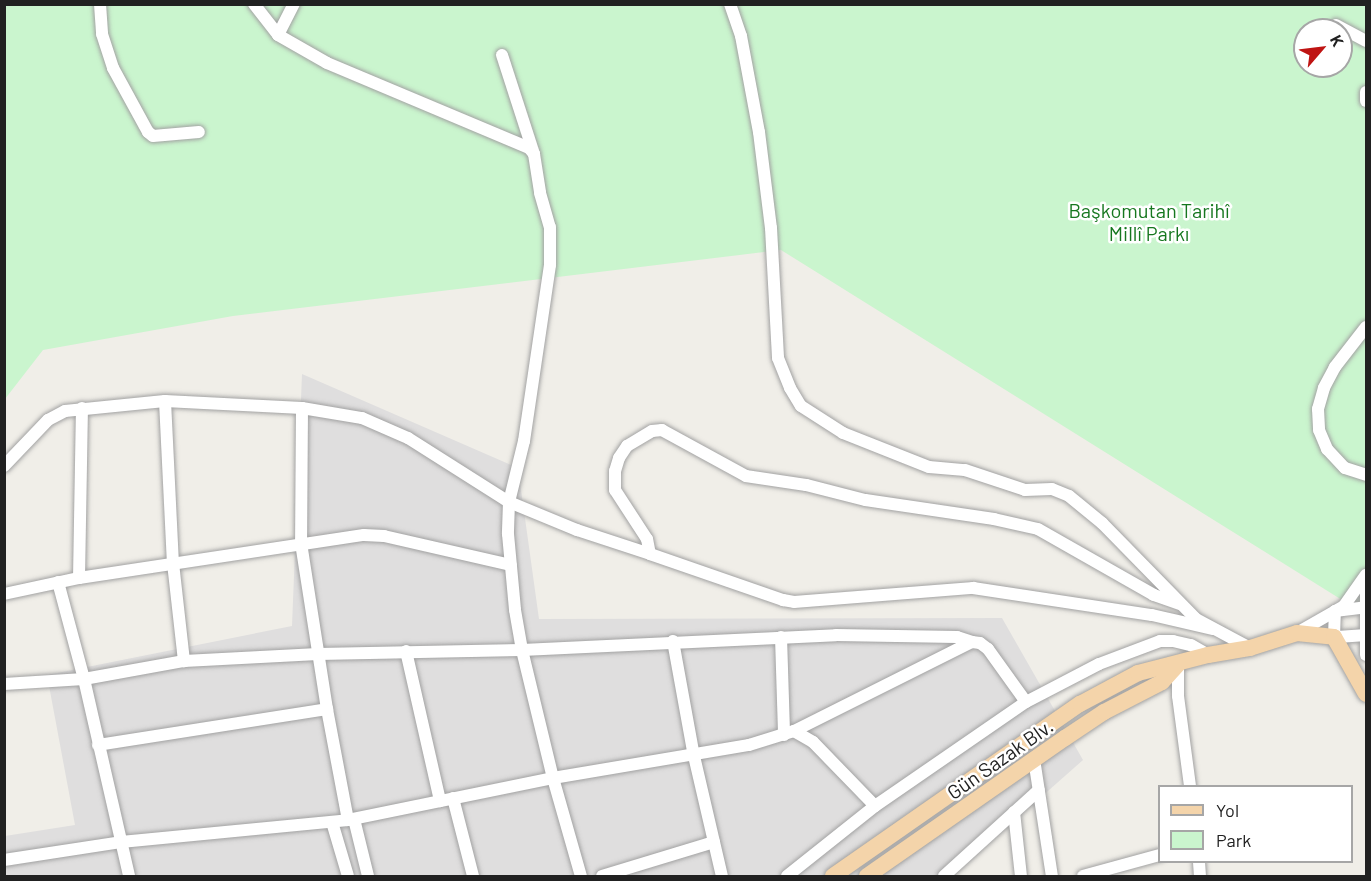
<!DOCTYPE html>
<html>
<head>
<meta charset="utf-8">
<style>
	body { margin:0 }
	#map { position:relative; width:1371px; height:881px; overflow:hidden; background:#f0eee8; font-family:Barlow,sans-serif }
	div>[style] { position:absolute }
	.residential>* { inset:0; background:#dfdede }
	.park>* { inset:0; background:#caf5ce }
	.roads { filter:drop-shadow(0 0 2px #a2a2a2) drop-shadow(0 0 2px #a2a2a2) }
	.minor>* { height:12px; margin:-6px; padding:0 6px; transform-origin:6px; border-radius:6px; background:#fff }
	.major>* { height:16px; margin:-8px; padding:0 8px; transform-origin:8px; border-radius:8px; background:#f4d4aa }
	span { translate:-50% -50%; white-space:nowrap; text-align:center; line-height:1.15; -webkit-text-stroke:5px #fff; paint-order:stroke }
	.park-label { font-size:20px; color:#16771f }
	.street-label { font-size:20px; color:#212121 }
	.frame { position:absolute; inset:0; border:6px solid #212121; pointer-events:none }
	.legend { position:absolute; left:1158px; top:785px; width:195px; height:78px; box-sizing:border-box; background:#fff; border:2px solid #a6a6a6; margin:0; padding:8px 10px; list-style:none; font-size:18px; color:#212121 }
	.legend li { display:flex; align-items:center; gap:12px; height:30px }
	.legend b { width:30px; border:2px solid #a6a6a6 }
	.north { position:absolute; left:1293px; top:18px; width:60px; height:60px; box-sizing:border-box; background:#fff; border:2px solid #a6a6a6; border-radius:50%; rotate:62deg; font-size:16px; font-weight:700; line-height:24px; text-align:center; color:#212121 }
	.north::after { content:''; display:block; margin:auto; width:21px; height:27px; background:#bf1413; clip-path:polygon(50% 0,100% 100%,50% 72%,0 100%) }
</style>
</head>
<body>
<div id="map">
	<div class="residential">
		<div style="clip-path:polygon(302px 374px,518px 468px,539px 619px,1002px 618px,1083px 760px,952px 876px,5px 876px,5px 836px,75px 825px,47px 675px,292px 626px)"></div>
	</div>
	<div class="park">
		<div style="clip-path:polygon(evenodd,5px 5px,1366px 5px,1366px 615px,781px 250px,233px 316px,43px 350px,5px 399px,5px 5px,1305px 30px,1341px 30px,1341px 66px,1305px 66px,1305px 30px)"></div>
	</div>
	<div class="roads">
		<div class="minor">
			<div style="left:100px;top:4px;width:30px;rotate:86deg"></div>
			<div style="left:102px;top:34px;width:36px;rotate:72deg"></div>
			<div style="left:113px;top:68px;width:73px;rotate:61.3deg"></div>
			<div style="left:148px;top:132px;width:6px;rotate:39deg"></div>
			<div style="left:153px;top:136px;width:46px;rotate:-5deg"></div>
			<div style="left:254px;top:4px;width:39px;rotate:52deg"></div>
			<div style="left:278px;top:35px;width:56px;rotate:29.7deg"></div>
			<div style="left:327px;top:63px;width:219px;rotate:22.8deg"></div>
			<div style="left:529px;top:148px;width:8px;rotate:50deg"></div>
			<div style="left:534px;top:154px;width:39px;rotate:81deg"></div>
			<div style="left:540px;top:193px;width:35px;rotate:74deg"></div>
			<div style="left:550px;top:227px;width:38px;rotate:90deg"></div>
			<div style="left:550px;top:265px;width:178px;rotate:98.4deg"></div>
			<div style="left:524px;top:441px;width:63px;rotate:103.8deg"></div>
			<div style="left:509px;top:502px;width:74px;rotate:22.4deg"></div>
			<div style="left:577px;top:530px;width:77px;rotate:18.2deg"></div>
			<div style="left:730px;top:4px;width:34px;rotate:71deg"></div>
			<div style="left:741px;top:36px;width:98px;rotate:79.4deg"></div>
			<div style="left:759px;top:132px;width:97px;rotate:82.9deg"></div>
			<div style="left:771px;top:228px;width:130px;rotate:86.9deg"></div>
			<div style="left:778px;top:358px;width:32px;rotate:68deg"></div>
			<div style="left:790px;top:388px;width:21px;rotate:59deg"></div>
			<div style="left:801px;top:406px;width:50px;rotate:32.7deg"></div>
			<div style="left:843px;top:433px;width:92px;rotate:21.6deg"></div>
			<div style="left:929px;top:467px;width:36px;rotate:5deg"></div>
			<div style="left:965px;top:470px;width:63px;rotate:18.4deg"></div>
			<div style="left:1025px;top:490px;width:27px;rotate:-2deg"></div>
			<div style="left:1052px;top:489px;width:18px;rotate:22deg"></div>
			<div style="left:1069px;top:496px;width:43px;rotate:39.3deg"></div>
			<div style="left:1102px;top:523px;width:134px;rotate:45.6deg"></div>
			<div style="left:1196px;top:619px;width:61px;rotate:28.2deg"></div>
			<div style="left:1336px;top:25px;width:34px;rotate:28deg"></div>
			<div style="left:278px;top:35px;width:35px;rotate:-63deg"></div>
			<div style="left:502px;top:55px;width:104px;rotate:72.1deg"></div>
			<div style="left:1366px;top:92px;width:9px;rotate:90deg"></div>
			<div style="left:1366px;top:327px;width:51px;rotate:127.8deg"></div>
			<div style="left:1335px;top:367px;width:24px;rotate:118deg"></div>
			<div style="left:1324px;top:388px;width:22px;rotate:106deg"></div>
			<div style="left:1318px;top:409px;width:21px;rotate:87deg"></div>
			<div style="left:1319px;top:430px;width:21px;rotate:67deg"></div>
			<div style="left:1327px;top:449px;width:26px;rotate:47deg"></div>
			<div style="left:1345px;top:468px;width:22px;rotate:18deg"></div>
			<div style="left:165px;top:401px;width:162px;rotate:87.2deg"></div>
			<div style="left:173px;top:563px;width:99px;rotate:83.6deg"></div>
			<div style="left:302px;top:408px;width:135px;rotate:90.4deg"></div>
			<div style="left:301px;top:543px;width:168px;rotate:81.1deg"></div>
			<div style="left:327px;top:709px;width:113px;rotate:79.3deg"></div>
			<div style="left:4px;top:466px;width:64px;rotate:-46.3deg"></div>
			<div style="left:48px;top:420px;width:19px;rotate:-28deg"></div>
			<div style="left:65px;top:411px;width:100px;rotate:-5.7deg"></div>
			<div style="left:165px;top:401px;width:137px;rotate:2.9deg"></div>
			<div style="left:302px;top:408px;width:61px;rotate:9.5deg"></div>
			<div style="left:362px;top:418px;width:50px;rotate:23.5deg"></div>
			<div style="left:408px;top:438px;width:120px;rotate:32.4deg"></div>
			<div style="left:509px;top:502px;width:32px;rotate:92deg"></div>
			<div style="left:508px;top:534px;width:76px;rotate:84.7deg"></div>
			<div style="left:515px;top:610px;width:41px;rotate:80.1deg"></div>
			<div style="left:522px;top:650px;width:132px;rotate:76.4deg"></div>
			<div style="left:553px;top:778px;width:102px;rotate:74.1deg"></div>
			<div style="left:79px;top:578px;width:170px;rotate:-89deg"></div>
			<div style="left:58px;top:582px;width:100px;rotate:75deg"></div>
			<div style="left:84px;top:679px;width:202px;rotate:77.1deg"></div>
			<div style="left:1366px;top:583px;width:72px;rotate:90deg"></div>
			<div style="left:4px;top:594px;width:77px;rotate:-12deg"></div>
			<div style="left:79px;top:578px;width:288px;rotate:-8.6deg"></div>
			<div style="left:364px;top:535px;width:20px;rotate:3deg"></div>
			<div style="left:384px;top:536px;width:130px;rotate:12.9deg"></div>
			<div style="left:1180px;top:604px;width:28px;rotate:-161deg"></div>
			<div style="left:1154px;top:595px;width:133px;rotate:-150.4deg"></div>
			<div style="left:1038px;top:529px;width:45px;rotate:-167.2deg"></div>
			<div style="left:994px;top:519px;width:130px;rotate:-171.6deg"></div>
			<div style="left:865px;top:500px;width:61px;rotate:-165.7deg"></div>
			<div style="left:806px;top:485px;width:61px;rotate:-171.5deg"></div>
			<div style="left:746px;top:476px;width:96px;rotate:-151.3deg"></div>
			<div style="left:662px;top:430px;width:10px;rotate:174deg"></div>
			<div style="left:652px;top:431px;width:29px;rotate:149deg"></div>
			<div style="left:627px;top:446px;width:14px;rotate:124deg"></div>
			<div style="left:619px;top:458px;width:14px;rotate:107deg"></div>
			<div style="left:615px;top:471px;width:19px;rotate:90deg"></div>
			<div style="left:615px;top:490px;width:59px;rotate:56.9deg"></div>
			<div style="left:647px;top:539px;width:15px;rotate:79deg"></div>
			<div style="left:650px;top:554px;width:141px;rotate:19.1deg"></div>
			<div style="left:783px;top:600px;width:11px;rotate:10deg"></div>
			<div style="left:794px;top:602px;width:180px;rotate:-4.5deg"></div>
			<div style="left:973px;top:588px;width:181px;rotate:8.6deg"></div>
			<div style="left:1152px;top:615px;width:63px;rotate:12.9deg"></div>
			<div style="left:1297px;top:633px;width:54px;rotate:-29.9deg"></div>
			<div style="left:1344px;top:606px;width:38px;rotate:-55deg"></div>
			<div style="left:1366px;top:635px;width:32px;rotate:176deg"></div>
			<div style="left:1334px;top:637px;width:26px;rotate:-88deg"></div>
			<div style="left:1335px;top:611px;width:31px;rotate:-7deg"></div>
			<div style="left:781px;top:637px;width:98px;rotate:88.2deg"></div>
			<div style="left:673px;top:641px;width:117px;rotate:79.7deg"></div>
			<div style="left:694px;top:756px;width:123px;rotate:76.9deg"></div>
			<div style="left:406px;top:651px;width:154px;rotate:77.2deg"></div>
			<div style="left:1178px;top:664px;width:32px;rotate:90deg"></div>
			<div style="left:1178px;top:696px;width:91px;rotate:82.4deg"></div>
			<div style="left:4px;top:684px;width:80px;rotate:-3.6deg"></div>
			<div style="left:84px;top:679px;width:102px;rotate:-10.2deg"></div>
			<div style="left:184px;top:661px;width:134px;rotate:-3deg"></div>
			<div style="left:318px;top:654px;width:204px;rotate:-1.1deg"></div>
			<div style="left:522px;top:650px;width:314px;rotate:-2.7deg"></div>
			<div style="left:836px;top:635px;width:121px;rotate:0.9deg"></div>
			<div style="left:957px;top:637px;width:16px;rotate:18deg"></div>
			<div style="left:794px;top:731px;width:22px;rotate:30deg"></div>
			<div style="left:813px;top:742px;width:89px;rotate:45.9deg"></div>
			<div style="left:98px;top:745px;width:232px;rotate:-8.9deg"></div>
			<div style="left:1034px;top:759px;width:118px;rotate:81.3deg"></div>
			<div style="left:453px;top:798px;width:81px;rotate:75.6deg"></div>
			<div style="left:1014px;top:812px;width:64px;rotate:83.8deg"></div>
			<div style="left:354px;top:819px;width:59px;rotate:76.2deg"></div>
			<div style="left:332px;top:822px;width:56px;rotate:73.5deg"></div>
			<div style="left:4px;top:860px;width:118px;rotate:-8.7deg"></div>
			<div style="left:121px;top:842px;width:228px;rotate:-5.5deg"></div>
			<div style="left:348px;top:820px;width:209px;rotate:-11.6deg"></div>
			<div style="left:553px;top:778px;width:199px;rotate:-9.6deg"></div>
			<div style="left:749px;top:745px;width:47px;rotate:-17.3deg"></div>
			<div style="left:794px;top:731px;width:199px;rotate:-26.6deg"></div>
			<div style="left:972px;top:642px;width:8px;rotate:7deg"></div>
			<div style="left:980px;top:643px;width:10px;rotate:37deg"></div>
			<div style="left:988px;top:649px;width:65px;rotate:54.4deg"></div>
			<div style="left:1199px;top:862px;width:14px;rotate:86deg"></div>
			<div style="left:602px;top:876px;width:117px;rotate:-16.9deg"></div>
			<div style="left:787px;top:876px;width:112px;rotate:-38.5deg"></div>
			<div style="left:875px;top:806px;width:183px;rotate:-34.6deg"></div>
			<div style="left:1026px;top:702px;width:82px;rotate:-27.5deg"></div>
			<div style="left:1099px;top:664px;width:65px;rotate:-20.7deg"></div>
			<div style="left:1160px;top:641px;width:13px"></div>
			<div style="left:1173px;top:641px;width:18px;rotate:13deg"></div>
			<div style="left:1191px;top:645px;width:20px;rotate:30deg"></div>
			<div style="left:944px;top:876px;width:128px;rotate:-42.2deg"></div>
			<div style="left:1083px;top:876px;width:80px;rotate:-15.3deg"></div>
		</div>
		<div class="major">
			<div style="left:833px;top:876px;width:301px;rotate:-34.9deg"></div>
			<div style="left:1080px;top:704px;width:66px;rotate:-28.1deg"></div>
			<div style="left:1138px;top:673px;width:72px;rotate:-14.4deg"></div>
			<div style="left:1208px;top:655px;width:43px;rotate:-9.5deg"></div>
			<div style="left:1250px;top:648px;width:49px;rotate:-17.7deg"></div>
			<div style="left:1297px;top:633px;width:37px;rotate:6deg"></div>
			<div style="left:1334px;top:637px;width:65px;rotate:60.7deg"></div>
			<div style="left:867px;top:876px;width:241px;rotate:-34.9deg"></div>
			<div style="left:1065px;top:738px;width:47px;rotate:-33.7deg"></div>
			<div style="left:1104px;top:712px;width:65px;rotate:-27.3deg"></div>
			<div style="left:1162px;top:682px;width:24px;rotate:-48deg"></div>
		</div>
	</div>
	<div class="park-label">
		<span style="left:1149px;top:222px">Başkomutan Tarihî<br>Millî Parkı</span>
	</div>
	<div class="street-label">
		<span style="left:1000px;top:759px;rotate:-35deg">Gün Sazak Blv.</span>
	</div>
	<div class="frame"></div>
	<ul class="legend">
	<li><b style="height:8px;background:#f4d4aa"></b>Yol</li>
	<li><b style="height:16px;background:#caf5ce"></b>Park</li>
	</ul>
	<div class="north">K</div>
</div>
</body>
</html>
